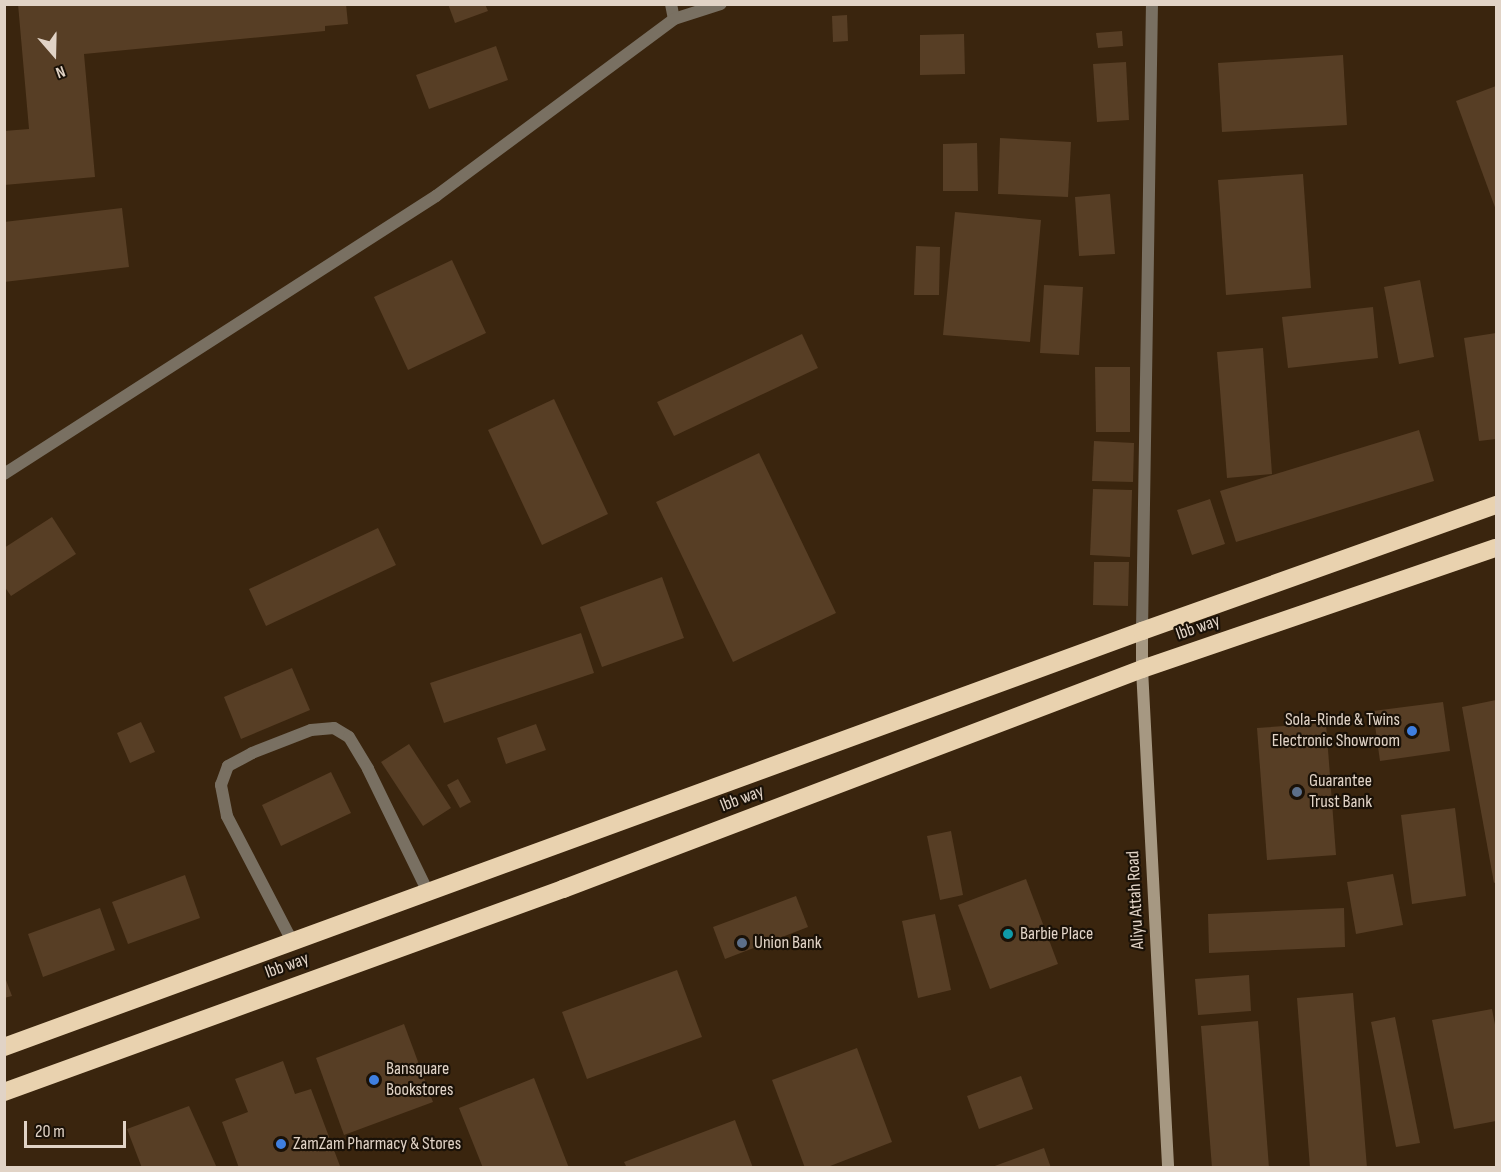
<!DOCTYPE html>
<html>
<head>
<meta charset="utf-8">
<style>
	body { margin:0 }
	#map { position:relative; width:1501px; height:1172px; overflow:hidden; background:#3a250e; font-family:"Sofia Sans Condensed",sans-serif }
	div>[style] { position:absolute }
	.building>* { inset:0; background:#573e25 }
	.lane>* { height:12px; margin:-6px; padding:0 6px; transform-origin:6px; border-radius:6px; background:#797062 }
	.street>* { height:12px; margin:-6px; padding:0 6px; transform-origin:6px; border-radius:6px; background:#797062 }
	.secondary>* { height:12px; margin:-6px; padding:0 6px; transform-origin:6px; border-radius:6px; background:#a69882 }
	.highway>* { height:18px; margin:-9px; padding:0 9px; transform-origin:9px; border-radius:9px; background:#e9d2af }
	.dots>* { width:16px; height:16px; translate:-50% -50%; box-sizing:border-box; border:3px solid #1a1107; border-radius:50% }
	span { translate:-50% -50%; white-space:nowrap; text-align:center; line-height:1.15; -webkit-text-stroke:4.5px #1a1107; paint-order:stroke }
	.street-label { font-size:18px; color:#e1d3c6 }
	.poi-label { font-size:18px; color:#e1d3c6 }
	.right { translate:-100% -50%; text-align:right }
	.left { translate:0 -50%; text-align:left }
	.frame { position:absolute; inset:0; border:6px solid #e1d3c6; pointer-events:none }
	.north { position:absolute; left:24px; top:24px; width:60px; height:60px; -webkit-text-stroke:4px #1a1107; paint-order:stroke; rotate:160deg; font-size:16px; font-weight:700; line-height:24px; text-align:center; color:#e1d3c6 }
	.north::after { content:''; display:block; margin:auto; width:21px; height:27px; background:#e1d3c6; clip-path:polygon(50% 0,100% 100%,50% 72%,0 100%) }
	.scale { position:absolute; left:24px; top:1121px; width:102px; height:27px; box-sizing:border-box; border:3px solid #e1d3c6; border-top:0; padding-left:8px; font-size:18px; line-height:21px; white-space:nowrap; color:#e1d3c6; -webkit-text-stroke:4px #1a1107; paint-order:stroke }
</style>
</head>
<body>
<div id="map">
	<div class="building">
		<div style="clip-path:polygon(18px 4px,346px 4px,348px 24px,325px 26px,325px 31px,84px 54px,95px 177px,4px 185px,4px 131px,29px 129px)"></div>
		<div style="clip-path:polygon(448px 4px,485px 4px,488px 11px,455px 23px)"></div>
		<div style="clip-path:polygon(847px 15px,848px 41px,833px 42px,832px 16px)"></div>
		<div style="clip-path:polygon(1122px 31px,1123px 46px,1098px 48px,1096px 33px)"></div>
		<div style="clip-path:polygon(964px 34px,965px 74px,920px 75px,920px 35px)"></div>
		<div style="clip-path:polygon(496px 46px,508px 80px,429px 109px,416px 75px)"></div>
		<div style="clip-path:polygon(1343px 55px,1347px 125px,1222px 132px,1218px 63px)"></div>
		<div style="clip-path:polygon(1126px 62px,1129px 120px,1097px 122px,1093px 64px)"></div>
		<div style="clip-path:polygon(1496px 86px,1496px 210px,1456px 101px)"></div>
		<div style="clip-path:polygon(1000px 138px,1071px 142px,1068px 197px,998px 194px)"></div>
		<div style="clip-path:polygon(977px 143px,978px 191px,943px 191px,943px 144px)"></div>
		<div style="clip-path:polygon(1303px 174px,1311px 288px,1226px 295px,1218px 180px)"></div>
		<div style="clip-path:polygon(1110px 194px,1115px 254px,1079px 256px,1075px 197px)"></div>
		<div style="clip-path:polygon(122px 208px,129px 267px,4px 282px,4px 222px)"></div>
		<div style="clip-path:polygon(955px 212px,1041px 220px,1030px 342px,943px 335px)"></div>
		<div style="clip-path:polygon(916px 246px,940px 247px,939px 295px,914px 295px)"></div>
		<div style="clip-path:polygon(452px 260px,486px 333px,408px 370px,374px 297px)"></div>
		<div style="clip-path:polygon(1420px 280px,1434px 357px,1399px 364px,1384px 287px)"></div>
		<div style="clip-path:polygon(1044px 285px,1083px 287px,1079px 355px,1040px 353px)"></div>
		<div style="clip-path:polygon(1373px 307px,1378px 358px,1288px 368px,1282px 317px)"></div>
		<div style="clip-path:polygon(1496px 333px,1496px 439px,1479px 441px,1464px 338px)"></div>
		<div style="clip-path:polygon(802px 334px,818px 368px,674px 436px,657px 402px)"></div>
		<div style="clip-path:polygon(1263px 348px,1272px 474px,1227px 478px,1217px 352px)"></div>
		<div style="clip-path:polygon(1095px 367px,1130px 367px,1130px 432px,1096px 432px)"></div>
		<div style="clip-path:polygon(554px 399px,608px 514px,542px 545px,488px 430px)"></div>
		<div style="clip-path:polygon(1419px 430px,1434px 481px,1236px 542px,1220px 491px)"></div>
		<div style="clip-path:polygon(1094px 441px,1134px 443px,1133px 482px,1092px 481px)"></div>
		<div style="clip-path:polygon(759px 453px,836px 613px,733px 662px,656px 502px)"></div>
		<div style="clip-path:polygon(1093px 489px,1132px 490px,1130px 557px,1090px 555px)"></div>
		<div style="clip-path:polygon(1210px 499px,1225px 544px,1192px 555px,1177px 510px)"></div>
		<div style="clip-path:polygon(52px 517px,76px 554px,11px 596px,4px 586px,4px 548px)"></div>
		<div style="clip-path:polygon(378px 528px,396px 565px,266px 626px,249px 589px)"></div>
		<div style="clip-path:polygon(1094px 562px,1129px 562px,1128px 606px,1093px 605px)"></div>
		<div style="clip-path:polygon(662px 577px,684px 638px,602px 667px,580px 607px)"></div>
		<div style="clip-path:polygon(581px 633px,594px 673px,444px 723px,430px 683px)"></div>
		<div style="clip-path:polygon(292px 668px,310px 710px,241px 739px,224px 697px)"></div>
		<div style="clip-path:polygon(1496px 700px,1496px 882px,1494px 883px,1462px 707px)"></div>
		<div style="clip-path:polygon(1443px 702px,1450px 751px,1380px 761px,1373px 711px)"></div>
		<div style="clip-path:polygon(141px 722px,155px 752px,130px 763px,117px 733px)"></div>
		<div style="clip-path:polygon(1326px 723px,1336px 855px,1267px 860px,1257px 728px)"></div>
		<div style="clip-path:polygon(536px 724px,546px 750px,506px 764px,497px 738px)"></div>
		<div style="clip-path:polygon(409px 744px,451px 808px,423px 826px,381px 762px)"></div>
		<div style="clip-path:polygon(331px 772px,351px 813px,281px 846px,262px 805px)"></div>
		<div style="clip-path:polygon(458px 779px,471px 802px,460px 808px,447px 785px)"></div>
		<div style="clip-path:polygon(1455px 808px,1466px 896px,1412px 904px,1401px 815px)"></div>
		<div style="clip-path:polygon(951px 831px,963px 895px,940px 900px,927px 836px)"></div>
		<div style="clip-path:polygon(1393px 874px,1403px 925px,1356px 934px,1347px 882px)"></div>
		<div style="clip-path:polygon(185px 875px,200px 918px,128px 944px,112px 902px)"></div>
		<div style="clip-path:polygon(1026px 879px,1058px 964px,990px 989px,958px 905px)"></div>
		<div style="clip-path:polygon(796px 896px,808px 927px,725px 959px,713px 927px)"></div>
		<div style="clip-path:polygon(100px 908px,115px 950px,43px 977px,28px 934px)"></div>
		<div style="clip-path:polygon(1344px 908px,1345px 947px,1209px 953px,1208px 914px)"></div>
		<div style="clip-path:polygon(935px 914px,951px 990px,918px 998px,902px 921px)"></div>
		<div style="clip-path:polygon(677px 970px,702px 1037px,587px 1079px,562px 1012px)"></div>
		<div style="clip-path:polygon(4px 975px,12px 996px,4px 998px)"></div>
		<div style="clip-path:polygon(1249px 975px,1251px 1011px,1198px 1015px,1195px 979px)"></div>
		<div style="clip-path:polygon(1353px 993px,1367px 1168px,1310px 1168px,1297px 998px)"></div>
		<div style="clip-path:polygon(1492px 1009px,1496px 1030px,1496px 1121px,1454px 1129px,1432px 1020px)"></div>
		<div style="clip-path:polygon(1395px 1017px,1420px 1143px,1396px 1147px,1371px 1022px)"></div>
		<div style="clip-path:polygon(1258px 1021px,1269px 1168px,1212px 1168px,1201px 1026px)"></div>
		<div style="clip-path:polygon(404px 1024px,433px 1102px,344px 1135px,316px 1058px)"></div>
		<div style="clip-path:polygon(857px 1048px,892px 1142px,825px 1168px,805px 1168px,772px 1080px)"></div>
		<div style="clip-path:polygon(283px 1061px,295px 1094px,311px 1089px,340px 1166px,239px 1168px,222px 1122px,248px 1112px,235px 1079px)"></div>
		<div style="clip-path:polygon(1021px 1076px,1033px 1109px,979px 1129px,967px 1096px)"></div>
		<div style="clip-path:polygon(534px 1078px,569px 1168px,483px 1168px,459px 1108px)"></div>
		<div style="clip-path:polygon(189px 1106px,217px 1168px,142px 1168px,127px 1129px)"></div>
		<div style="clip-path:polygon(735px 1120px,753px 1168px,627px 1168px,624px 1162px)"></div>
		<div style="clip-path:polygon(1044px 1148px,1051px 1168px,992px 1168px,992px 1167px)"></div>
	</div>
	<div class="lane">
		<div style="left:292px;top:941px;width:141px;rotate:-117.5deg"></div>
		<div style="left:227px;top:816px;width:32px;rotate:-101deg"></div>
		<div style="left:221px;top:785px;width:20px;rotate:-70deg"></div>
		<div style="left:228px;top:766px;width:27px;rotate:-28deg"></div>
		<div style="left:252px;top:753px;width:63px;rotate:-21.3deg"></div>
		<div style="left:311px;top:730px;width:23px;rotate:-5deg"></div>
		<div style="left:334px;top:728px;width:17px;rotate:31deg"></div>
		<div style="left:349px;top:737px;width:37px;rotate:59deg"></div>
		<div style="left:368px;top:769px;width:137px;rotate:64deg"></div>
	</div>
	<div class="street">
		<div style="left:671px;top:4px;width:15px;rotate:79deg"></div>
		<div style="left:4px;top:474px;width:514px;rotate:-32.76deg"></div>
		<div style="left:436px;top:196px;width:297px;rotate:-36.6deg"></div>
		<div style="left:674px;top:19px;width:49px;rotate:-17.7deg"></div>
		<div style="left:1142px;top:631px;width:627px;rotate:-89.09deg"></div>
	</div>
	<div class="secondary">
		<div style="left:1142px;top:631px;width:38px;rotate:90deg"></div>
		<div style="left:1142px;top:669px;width:500px;rotate:87deg"></div>
	</div>
	<div class="highway">
		<div style="left:4px;top:1047px;width:1212px;rotate:-20.08deg"></div>
		<div style="left:1142px;top:631px;width:376px;rotate:-19.6deg"></div>
		<div style="left:4px;top:1092px;width:595px;rotate:-19.96deg"></div>
		<div style="left:563px;top:889px;width:619px;rotate:-20.81deg"></div>
		<div style="left:1142px;top:669px;width:374px;rotate:-18.9deg"></div>
	</div>
	<div class="dots">
		<div style="left:1412px;top:731px;background:#3f7fe0"></div>
		<div style="left:1297px;top:792px;background:#5c6f8a"></div>
		<div style="left:1008px;top:934px;background:#0f9aa8"></div>
		<div style="left:742px;top:943px;background:#5c6f8a"></div>
		<div style="left:374px;top:1080px;background:#3f7fe0"></div>
		<div style="left:281px;top:1144px;background:#3f7fe0"></div>
	</div>
	<div class="street-label">
		<span style="left:1198px;top:628px;rotate:-19deg">Ibb way</span>
		<span style="left:742px;top:799px;rotate:-21deg">Ibb way</span>
		<span style="left:1136px;top:900px;rotate:-93deg">Aliyu Attah Road</span>
		<span style="left:287px;top:966px;rotate:-20deg">Ibb way</span>
	</div>
	<div class="poi-label">
		<span class="right" style="left:1400px;top:731px">Sola-Rinde &amp; Twins<br>Electronic Showroom</span>
		<span class="left" style="left:1309px;top:792px">Guarantee<br>Trust Bank</span>
		<span class="left" style="left:1020px;top:934px">Barbie Place</span>
		<span class="left" style="left:754px;top:943px">Union Bank</span>
		<span class="left" style="left:386px;top:1080px">Bansquare<br>Bookstores</span>
		<span class="left" style="left:293px;top:1144px">ZamZam Pharmacy &amp; Stores</span>
	</div>
	<div class="frame"></div>
	<div class="north">N</div>
	<div class="scale">20 m</div>
</div>
</body>
</html>
